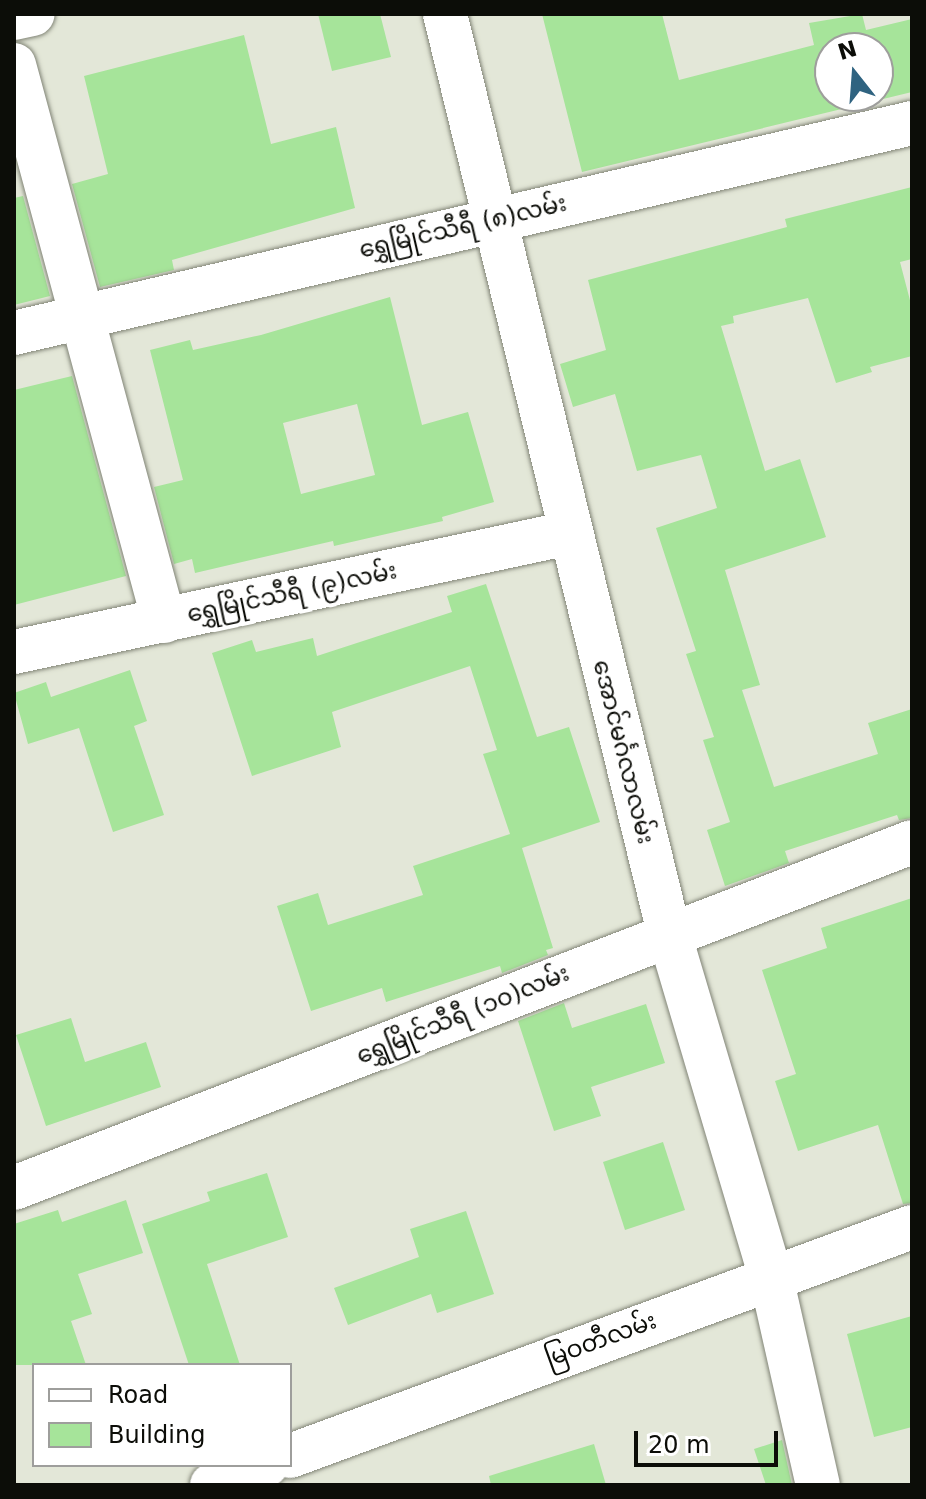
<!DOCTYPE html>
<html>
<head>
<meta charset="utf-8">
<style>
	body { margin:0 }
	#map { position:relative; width:926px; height:1499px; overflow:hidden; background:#e3e7d8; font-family:"DejaVu Sans","Noto Sans Myanmar",sans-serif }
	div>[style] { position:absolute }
	.building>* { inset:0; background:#a6e49a }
	.roads { filter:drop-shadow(0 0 2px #818476) drop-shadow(0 0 2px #818476) }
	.minor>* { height:44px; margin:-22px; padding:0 22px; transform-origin:22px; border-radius:22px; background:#fff }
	span { translate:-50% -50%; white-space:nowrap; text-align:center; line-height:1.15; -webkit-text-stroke:8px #fff; paint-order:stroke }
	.street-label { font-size:24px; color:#0c0d08 }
	.frame { position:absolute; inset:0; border:16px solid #0c0d08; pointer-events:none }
	.legend { position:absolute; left:32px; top:1363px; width:260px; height:104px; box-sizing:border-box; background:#fff; border:2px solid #9e9e9c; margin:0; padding:10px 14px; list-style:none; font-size:24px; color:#0c0d08 }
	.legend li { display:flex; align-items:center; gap:16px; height:40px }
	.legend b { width:40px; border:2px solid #9e9e9c }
	.north { position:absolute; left:814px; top:32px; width:80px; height:80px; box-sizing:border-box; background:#fff; border:2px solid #9e9e9c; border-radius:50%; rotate:343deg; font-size:22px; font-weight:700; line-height:32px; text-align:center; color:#0c0d08 }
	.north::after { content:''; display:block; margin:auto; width:28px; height:36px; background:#2f6380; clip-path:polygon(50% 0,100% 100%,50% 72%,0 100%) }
	.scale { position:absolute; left:634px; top:1431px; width:144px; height:36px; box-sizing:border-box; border:4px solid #0c0d08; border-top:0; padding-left:10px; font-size:24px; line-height:28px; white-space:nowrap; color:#0c0d08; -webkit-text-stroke:6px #fff; paint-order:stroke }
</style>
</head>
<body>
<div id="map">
	<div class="building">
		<div style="clip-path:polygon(318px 14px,380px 14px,391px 57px,332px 71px)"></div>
		<div style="clip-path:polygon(evenodd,542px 14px,662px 14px,679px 80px,814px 45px,809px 23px,862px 14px,866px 30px,912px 19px,912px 92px,582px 172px,542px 14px,830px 48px,878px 48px,878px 96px,830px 96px,830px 48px)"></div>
		<div style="clip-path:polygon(244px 35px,271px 144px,336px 127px,355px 208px,172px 260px,174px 270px,100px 287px,72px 184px,108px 174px,84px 76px)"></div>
		<div style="clip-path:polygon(912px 187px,912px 259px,900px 262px,912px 308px,912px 356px,870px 367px,872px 372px,836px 383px,808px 298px,733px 316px,734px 323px,721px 326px,765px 471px,800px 459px,826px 537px,725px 570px,760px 685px,742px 690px,774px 787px,878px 754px,868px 723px,912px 709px,912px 818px,899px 820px,897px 815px,785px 851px,789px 863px,725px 886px,707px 830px,730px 822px,703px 740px,714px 737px,686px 654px,696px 651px,656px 528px,717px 508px,701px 455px,637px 471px,615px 394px,573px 407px,560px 364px,606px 350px,588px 280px,787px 227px,785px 219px)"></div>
		<div style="clip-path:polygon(23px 196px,50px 296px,14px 305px,14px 198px)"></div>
		<div style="clip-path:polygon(evenodd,390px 297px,422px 425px,468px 412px,494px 502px,442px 517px,443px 521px,334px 546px,333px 541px,195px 573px,192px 559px,174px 564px,154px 487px,183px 480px,150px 350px,190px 340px,193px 350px,261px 335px,390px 297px,357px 404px,375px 475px,301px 494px,283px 423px,357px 404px)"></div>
		<div style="clip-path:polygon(72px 376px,126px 576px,14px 605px,14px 390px)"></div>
		<div style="clip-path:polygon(486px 584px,537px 737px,569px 727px,600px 822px,522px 848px,553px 948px,546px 950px,548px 955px,502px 973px,500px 966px,386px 1002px,382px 988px,311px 1011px,277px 906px,318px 893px,328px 925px,423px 895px,413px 866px,510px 834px,483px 754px,497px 750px,470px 666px,332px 712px,341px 747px,252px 776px,212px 653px,252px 640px,256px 652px,313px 638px,317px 656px,452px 612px,447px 596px)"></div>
		<div style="clip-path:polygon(130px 670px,147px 721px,134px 726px,164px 815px,113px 832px,79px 728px,28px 744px,14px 693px,46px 682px,51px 697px)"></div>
		<div style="clip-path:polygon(912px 898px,912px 1203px,903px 1204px,878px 1125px,798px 1151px,775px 1081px,796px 1074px,762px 970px,827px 948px,821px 928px)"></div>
		<div style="clip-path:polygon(564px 1003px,572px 1028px,646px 1004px,665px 1063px,591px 1087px,601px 1116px,554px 1131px,518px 1021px)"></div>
		<div style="clip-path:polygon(71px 1018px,85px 1062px,146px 1042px,161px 1087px,46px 1126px,16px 1035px)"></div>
		<div style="clip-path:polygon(663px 1142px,685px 1210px,625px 1230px,603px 1162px)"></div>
		<div style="clip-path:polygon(267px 1173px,288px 1237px,207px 1264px,240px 1365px,189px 1365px,142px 1224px,210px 1201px,207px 1192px)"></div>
		<div style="clip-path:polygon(126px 1200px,143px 1253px,78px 1274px,92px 1314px,71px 1321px,86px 1365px,14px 1365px,14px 1224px,58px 1210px,62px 1222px)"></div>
		<div style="clip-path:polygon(466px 1211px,494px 1294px,437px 1313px,431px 1294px,348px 1325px,334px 1288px,419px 1257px,410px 1229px)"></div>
		<div style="clip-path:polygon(912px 1316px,912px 1427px,874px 1437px,847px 1334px)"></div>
		<div style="clip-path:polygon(782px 1440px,792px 1485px,766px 1485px,754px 1449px)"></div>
		<div style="clip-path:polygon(594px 1444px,606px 1485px,491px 1485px,489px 1476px)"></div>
	</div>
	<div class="roads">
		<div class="minor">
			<div style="left:445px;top:14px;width:946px;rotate:76.3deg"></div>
			<div style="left:669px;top:933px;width:359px;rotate:73.5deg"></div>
			<div style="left:771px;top:1277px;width:213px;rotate:77.3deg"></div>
			<div style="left:14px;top:18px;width:19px;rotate:-12deg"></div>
			<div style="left:14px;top:65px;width:576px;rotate:74.9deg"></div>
			<div style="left:14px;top:333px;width:922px;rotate:-13.16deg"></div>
			<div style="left:14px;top:652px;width:568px;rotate:-12.1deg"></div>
			<div style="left:14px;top:1188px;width:962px;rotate:-21.07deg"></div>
			<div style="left:290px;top:1456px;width:663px;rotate:-20.21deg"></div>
			<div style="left:212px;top:1485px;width:58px;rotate:-20.3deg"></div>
		</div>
	</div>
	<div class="street-label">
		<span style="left:463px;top:227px;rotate:-13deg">ရွှေမြိုင်သီရီ (၈)လမ်း</span>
		<span style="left:292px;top:593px;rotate:-12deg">ရွှေမြိုင်သီရီ (၉)လမ်း</span>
		<span style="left:623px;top:752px;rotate:76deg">အောင်မင်္ဂလာလမ်း</span>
		<span style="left:463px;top:1015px;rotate:-22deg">ရွှေမြိုင်သီရီ (၁၀)လမ်း</span>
		<span style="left:601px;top:1340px;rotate:-20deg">မြဝတီလမ်း</span>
	</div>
	<div class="frame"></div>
	<ul class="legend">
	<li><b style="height:10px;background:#fff"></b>Road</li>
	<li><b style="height:22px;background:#a6e49a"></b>Building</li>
	</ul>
	<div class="north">N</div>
	<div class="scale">20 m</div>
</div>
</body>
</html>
